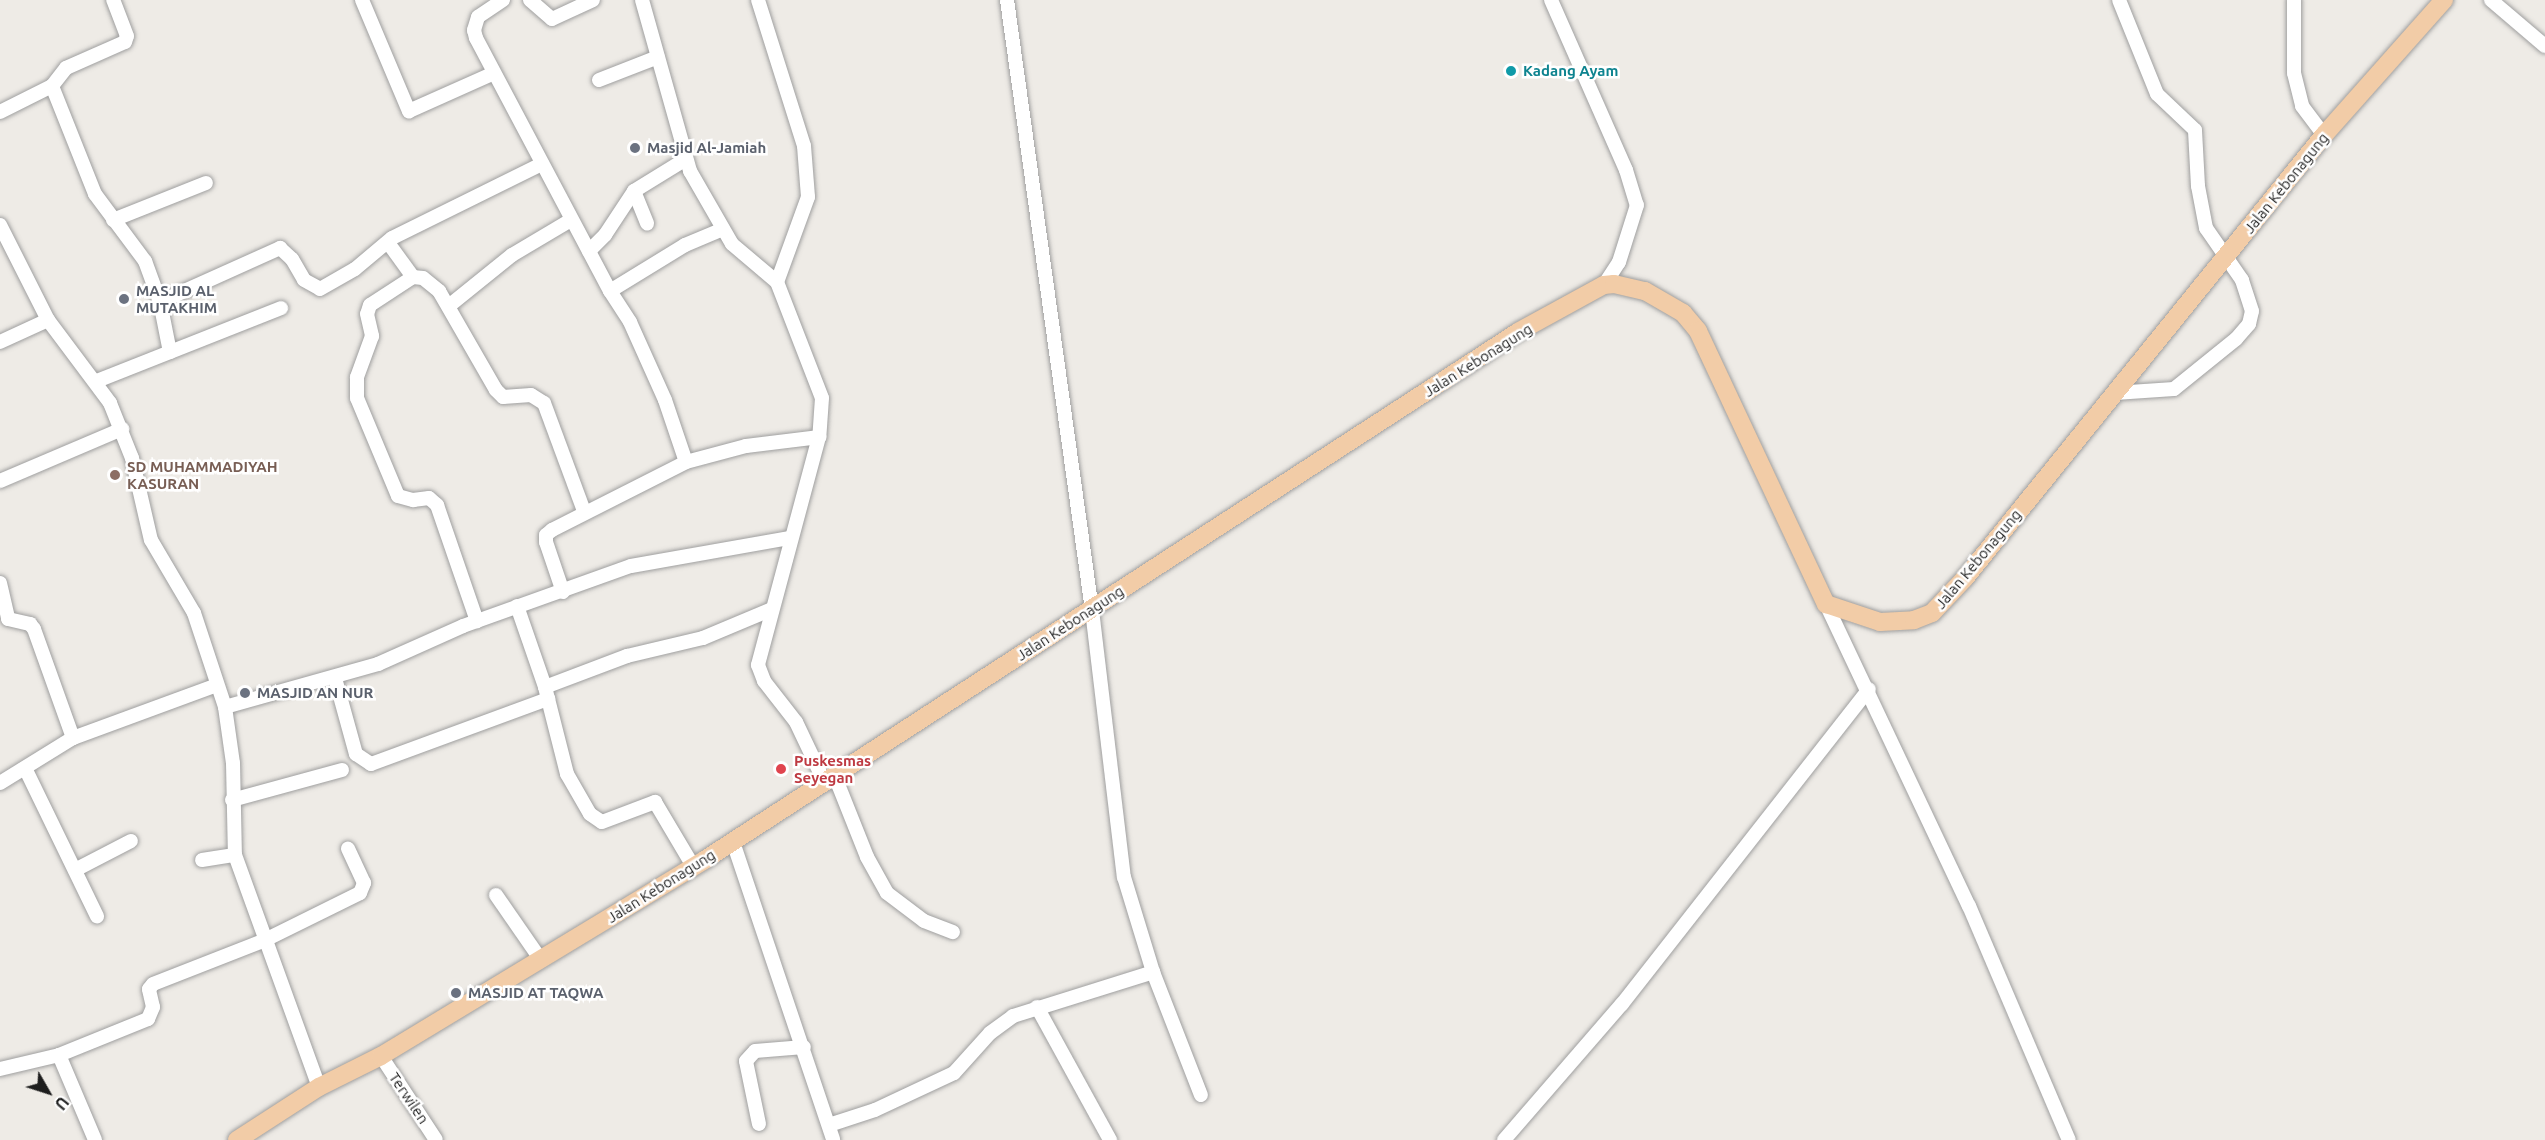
<!DOCTYPE html>
<html>
<head>
<meta charset="utf-8">
<style>
	body { margin:0 }
	#map { position:relative; width:2545px; height:1140px; overflow:hidden; background:#eeebe6; font-family:Ubuntu,sans-serif }
	div>[style] { position:absolute }
	.roads { filter:drop-shadow(0 0 2px #9f9f9f) drop-shadow(0 0 2px #9f9f9f) }
	.minor>* { height:14px; margin:-7px; padding:0 7px; transform-origin:7px; border-radius:7px; background:#fff }
	.major>* { height:18px; margin:-9px; padding:0 9px; transform-origin:9px; border-radius:9px; background:#f2cca7 }
	.dots>* { width:16px; height:16px; translate:-50% -50%; box-sizing:border-box; border:3px solid #fff; border-radius:50% }
	span { translate:-50% -50%; white-space:nowrap; text-align:center; line-height:1.15; -webkit-text-stroke:5px #fff; paint-order:stroke }
	.culture-label { font-size:15px; color:#0d838f; font-weight:700 }
	.left { translate:0 -50%; text-align:left }
	.worship-label { font-size:15px; color:#5b616d; font-weight:700 }
	.street-label { font-size:15px; color:#1e1e1e }
	.education-label { font-size:15px; color:#785e54; font-weight:700 }
	.health-label { font-size:15px; color:#be3a42; font-weight:700 }
	.north { position:absolute; left:18px; top:1062px; width:60px; height:60px; -webkit-text-stroke:4px #fff; paint-order:stroke; rotate:129deg; font-size:16px; font-weight:700; line-height:24px; text-align:center; color:#1e1e1e }
	.north::after { content:''; display:block; margin:auto; width:21px; height:27px; background:#1e1e1e; clip-path:polygon(50% 0,100% 100%,50% 72%,0 100%) }
</style>
</head>
<body>
<div id="map">
	<div class="roads">
		<div class="minor">
			<div style="left:362px;top:0;width:121px;rotate:67.1deg"></div>
			<div style="left:409px;top:111px;width:93px;rotate:-24.1deg"></div>
			<div style="left:503px;top:0;width:30px;rotate:146deg"></div>
			<div style="left:478px;top:17px;width:14px;rotate:107deg"></div>
			<div style="left:474px;top:30px;width:8px;rotate:76deg"></div>
			<div style="left:476px;top:38px;width:286px;rotate:62.1deg"></div>
			<div style="left:610px;top:291px;width:37px;rotate:57deg"></div>
			<div style="left:630px;top:322px;width:85px;rotate:65.8deg"></div>
			<div style="left:665px;top:400px;width:65px;rotate:71.3deg"></div>
			<div style="left:530px;top:0;width:29px;rotate:41deg"></div>
			<div style="left:552px;top:19px;width:45px;rotate:-24.9deg"></div>
			<div style="left:642px;top:0;width:178px;rotate:74.3deg"></div>
			<div style="left:690px;top:171px;width:84px;rotate:60.1deg"></div>
			<div style="left:732px;top:244px;width:59px;rotate:40.2deg"></div>
			<div style="left:758px;top:0;width:153px;rotate:72.5deg"></div>
			<div style="left:804px;top:146px;width:51px;rotate:85.5deg"></div>
			<div style="left:808px;top:197px;width:90px;rotate:110deg"></div>
			<div style="left:777px;top:282px;width:124px;rotate:68.8deg"></div>
			<div style="left:822px;top:398px;width:39px;rotate:94deg"></div>
			<div style="left:819px;top:437px;width:236px;rotate:105deg"></div>
			<div style="left:758px;top:665px;width:17px;rotate:69deg"></div>
			<div style="left:764px;top:681px;width:52px;rotate:52deg"></div>
			<div style="left:796px;top:722px;width:65px;rotate:64.6deg"></div>
			<div style="left:1007px;top:0;width:616px;rotate:82.07deg"></div>
			<div style="left:1092px;top:610px;width:269px;rotate:83.2deg"></div>
			<div style="left:1124px;top:877px;width:99px;rotate:73deg"></div>
			<div style="left:1153px;top:972px;width:132px;rotate:68.7deg"></div>
			<div style="left:1551px;top:0;width:186px;rotate:66.2deg"></div>
			<div style="left:1626px;top:170px;width:37px;rotate:73deg"></div>
			<div style="left:1637px;top:205px;width:60px;rotate:107.5deg"></div>
			<div style="left:1619px;top:262px;width:27px;rotate:123deg"></div>
			<div style="left:2294px;top:0;width:73px;rotate:90deg"></div>
			<div style="left:2294px;top:73px;width:34px;rotate:76deg"></div>
			<div style="left:2302px;top:106px;width:36px;rotate:53deg"></div>
			<div style="left:2491px;top:0;width:71px;rotate:40.4deg"></div>
			<div style="left:599px;top:80px;width:63px;rotate:-21.3deg"></div>
			<div style="left:52px;top:86px;width:116px;rotate:68.3deg"></div>
			<div style="left:95px;top:194px;width:84px;rotate:53.3deg"></div>
			<div style="left:145px;top:261px;width:44px;rotate:69.9deg"></div>
			<div style="left:160px;top:302px;width:51px;rotate:78.7deg"></div>
			<div style="left:0;top:112px;width:58px;rotate:-26.6deg"></div>
			<div style="left:52px;top:86px;width:23px;rotate:-52deg"></div>
			<div style="left:66px;top:68px;width:64px;rotate:-23.8deg"></div>
			<div style="left:125px;top:42px;width:6px;rotate:-72deg"></div>
			<div style="left:127px;top:36px;width:39px;rotate:-111deg"></div>
			<div style="left:634px;top:191px;width:35px;rotate:68deg"></div>
			<div style="left:113px;top:220px;width:100px;rotate:-21.7deg"></div>
			<div style="left:0;top:225px;width:106px;rotate:63.2deg"></div>
			<div style="left:48px;top:320px;width:104px;rotate:53.2deg"></div>
			<div style="left:110px;top:403px;width:59px;rotate:68.2deg"></div>
			<div style="left:132px;top:458px;width:84px;rotate:77deg"></div>
			<div style="left:151px;top:540px;width:85px;rotate:59.5deg"></div>
			<div style="left:194px;top:613px;width:99px;rotate:71.7deg"></div>
			<div style="left:225px;top:707px;width:57px;rotate:81.9deg"></div>
			<div style="left:233px;top:763px;width:92px;rotate:88.8deg"></div>
			<div style="left:235px;top:855px;width:247px;rotate:70.1deg"></div>
			<div style="left:389px;top:244px;width:41px;rotate:54deg"></div>
			<div style="left:413px;top:277px;width:10px;rotate:6deg"></div>
			<div style="left:423px;top:278px;width:21px;rotate:39deg"></div>
			<div style="left:439px;top:291px;width:114px;rotate:60.1deg"></div>
			<div style="left:496px;top:390px;width:10px;rotate:45deg"></div>
			<div style="left:503px;top:397px;width:28px;rotate:-4deg"></div>
			<div style="left:531px;top:395px;width:15px;rotate:32deg"></div>
			<div style="left:544px;top:403px;width:115px;rotate:69.7deg"></div>
			<div style="left:589px;top:251px;width:23px;rotate:-45deg"></div>
			<div style="left:605px;top:235px;width:53px;rotate:-56.6deg"></div>
			<div style="left:634px;top:191px;width:61px;rotate:-31.6deg"></div>
			<div style="left:413px;top:277px;width:51px;rotate:146.9deg"></div>
			<div style="left:370px;top:305px;width:9px;rotate:108deg"></div>
			<div style="left:367px;top:314px;width:23px;rotate:77deg"></div>
			<div style="left:372px;top:336px;width:44px;rotate:110.1deg"></div>
			<div style="left:357px;top:377px;width:21px;rotate:90deg"></div>
			<div style="left:357px;top:398px;width:106px;rotate:67.3deg"></div>
			<div style="left:398px;top:496px;width:16px;rotate:15deg"></div>
			<div style="left:413px;top:500px;width:16px;rotate:-7deg"></div>
			<div style="left:429px;top:498px;width:11px;rotate:41deg"></div>
			<div style="left:437px;top:505px;width:123px;rotate:71deg"></div>
			<div style="left:610px;top:291px;width:88px;rotate:-31.5deg"></div>
			<div style="left:685px;top:245px;width:41px;rotate:-22.8deg"></div>
			<div style="left:160px;top:302px;width:132px;rotate:-24.2deg"></div>
			<div style="left:280px;top:248px;width:16px;rotate:43deg"></div>
			<div style="left:292px;top:259px;width:24px;rotate:60deg"></div>
			<div style="left:304px;top:280px;width:18px;rotate:29deg"></div>
			<div style="left:320px;top:289px;width:40px;rotate:-29.7deg"></div>
			<div style="left:355px;top:269px;width:48px;rotate:-40deg"></div>
			<div style="left:392px;top:238px;width:167px;rotate:-26.3deg"></div>
			<div style="left:450px;top:305px;width:80px;rotate:-38.9deg"></div>
			<div style="left:512px;top:255px;width:69px;rotate:-30.7deg"></div>
			<div style="left:0;top:342px;width:53px;rotate:-24.6deg"></div>
			<div style="left:97px;top:381px;width:198px;rotate:-21.6deg"></div>
			<div style="left:2115px;top:393px;width:59px;rotate:-3.9deg"></div>
			<div style="left:2174px;top:389px;width:80px;rotate:-38.9deg"></div>
			<div style="left:2236px;top:339px;width:20px;rotate:-49deg"></div>
			<div style="left:2249px;top:324px;width:13px;rotate:-77deg"></div>
			<div style="left:2252px;top:311px;width:33px;rotate:-108deg"></div>
			<div style="left:2242px;top:280px;width:63px;rotate:-124.7deg"></div>
			<div style="left:2206px;top:228px;width:43px;rotate:-100.8deg"></div>
			<div style="left:2198px;top:186px;width:56px;rotate:-93.1deg"></div>
			<div style="left:2195px;top:130px;width:52px;rotate:-136.5deg"></div>
			<div style="left:2157px;top:94px;width:101px;rotate:-112deg"></div>
			<div style="left:0;top:481px;width:133px;rotate:-23.1deg"></div>
			<div style="left:0;top:583px;width:37px;rotate:77deg"></div>
			<div style="left:8px;top:619px;width:23px;rotate:13deg"></div>
			<div style="left:30px;top:624px;width:6px;rotate:51deg"></div>
			<div style="left:34px;top:629px;width:116px;rotate:70.3deg"></div>
			<div style="left:563px;top:592px;width:53px;rotate:-108.8deg"></div>
			<div style="left:546px;top:542px;width:7px;rotate:-90deg"></div>
			<div style="left:546px;top:535px;width:8px;rotate:-40deg"></div>
			<div style="left:552px;top:530px;width:150px;rotate:-26.9deg"></div>
			<div style="left:686px;top:462px;width:62px;rotate:-14.9deg"></div>
			<div style="left:746px;top:446px;width:74px;rotate:-7deg"></div>
			<div style="left:1826px;top:604px;width:334px;rotate:64.7deg"></div>
			<div style="left:1969px;top:906px;width:254px;rotate:66.9deg"></div>
			<div style="left:517px;top:606px;width:86px;rotate:70.9deg"></div>
			<div style="left:545px;top:687px;width:90px;rotate:75.8deg"></div>
			<div style="left:567px;top:774px;width:46px;rotate:60.1deg"></div>
			<div style="left:590px;top:814px;width:14px;rotate:34deg"></div>
			<div style="left:602px;top:822px;width:57px;rotate:-20.7deg"></div>
			<div style="left:655px;top:802px;width:74px;rotate:59.3deg"></div>
			<div style="left:335px;top:678px;width:79px;rotate:74.6deg"></div>
			<div style="left:356px;top:754px;width:18px;rotate:34deg"></div>
			<div style="left:371px;top:764px;width:189px;rotate:-20.2deg"></div>
			<div style="left:545px;top:687px;width:88px;rotate:-20.7deg"></div>
			<div style="left:627px;top:656px;width:78px;rotate:-13.3deg"></div>
			<div style="left:703px;top:638px;width:73px;rotate:-22.7deg"></div>
			<div style="left:225px;top:707px;width:159px;rotate:-15.7deg"></div>
			<div style="left:378px;top:664px;width:93px;rotate:-24.1deg"></div>
			<div style="left:463px;top:626px;width:178px;rotate:-19.7deg"></div>
			<div style="left:631px;top:566px;width:160px;rotate:-10deg"></div>
			<div style="left:25px;top:768px;width:165px;rotate:64.1deg"></div>
			<div style="left:834px;top:774px;width:89px;rotate:68.3deg"></div>
			<div style="left:867px;top:857px;width:41px;rotate:60.9deg"></div>
			<div style="left:887px;top:893px;width:46px;rotate:37.1deg"></div>
			<div style="left:924px;top:921px;width:31px;rotate:21deg"></div>
			<div style="left:0;top:783px;width:86px;rotate:-31.7deg"></div>
			<div style="left:73px;top:738px;width:153px;rotate:-20.2deg"></div>
			<div style="left:232px;top:800px;width:114px;rotate:-15.3deg"></div>
			<div style="left:733px;top:842px;width:314px;rotate:71.4deg"></div>
			<div style="left:202px;top:860px;width:33px;rotate:-9deg"></div>
			<div style="left:75px;top:870px;width:63px;rotate:-27.4deg"></div>
			<div style="left:496px;top:895px;width:79px;rotate:55.3deg"></div>
			<div style="left:1037px;top:1007px;width:152px;rotate:61.2deg"></div>
			<div style="left:59px;top:1055px;width:92px;rotate:67deg"></div>
			<div style="left:381px;top:1056px;width:100px;rotate:56.8deg"></div>
			<div style="left:0;top:1069px;width:61px;rotate:-13.3deg"></div>
			<div style="left:59px;top:1055px;width:96px;rotate:-22deg"></div>
			<div style="left:148px;top:1019px;width:13px;rotate:-67deg"></div>
			<div style="left:153px;top:1007px;width:18px;rotate:-103deg"></div>
			<div style="left:149px;top:989px;width:6px;rotate:-51deg"></div>
			<div style="left:153px;top:984px;width:118px;rotate:-21.4deg"></div>
			<div style="left:263px;top:941px;width:108px;rotate:-26.3deg"></div>
			<div style="left:360px;top:893px;width:11px;rotate:-68deg"></div>
			<div style="left:364px;top:883px;width:38px;rotate:-115deg"></div>
			<div style="left:759px;top:1124px;width:64px;rotate:-101.7deg"></div>
			<div style="left:746px;top:1061px;width:13px;rotate:-48deg"></div>
			<div style="left:755px;top:1051px;width:49px;rotate:-4.7deg"></div>
			<div style="left:829px;top:1125px;width:48px;rotate:-18.1deg"></div>
			<div style="left:875px;top:1110px;width:87px;rotate:-25.1deg"></div>
			<div style="left:954px;top:1073px;width:54px;rotate:-48deg"></div>
			<div style="left:990px;top:1033px;width:29px;rotate:-36deg"></div>
			<div style="left:1013px;top:1016px;width:147px;rotate:-17.4deg"></div>
			<div style="left:1504px;top:1140px;width:180px;rotate:-49.1deg"></div>
			<div style="left:1622px;top:1004px;width:400px;rotate:-51.9deg"></div>
		</div>
		<div class="major">
			<div style="left:237px;top:1140px;width:98px;rotate:-32.9deg"></div>
			<div style="left:319px;top:1087px;width:69px;rotate:-26.6deg"></div>
			<div style="left:381px;top:1056px;width:380px;rotate:-31.2deg"></div>
			<div style="left:706px;top:859px;width:968px;rotate:-32.98deg"></div>
			<div style="left:1518px;top:332px;width:98px;rotate:-28.7deg"></div>
			<div style="left:1604px;top:285px;width:10px;rotate:-6deg"></div>
			<div style="left:1614px;top:284px;width:32px;rotate:13deg"></div>
			<div style="left:1645px;top:291px;width:44px;rotate:30.1deg"></div>
			<div style="left:1683px;top:313px;width:23px;rotate:50deg"></div>
			<div style="left:1698px;top:331px;width:302px;rotate:64.9deg"></div>
			<div style="left:1826px;top:604px;width:57px;rotate:18.4deg"></div>
			<div style="left:1880px;top:622px;width:34px;rotate:-3deg"></div>
			<div style="left:1914px;top:620px;width:19px;rotate:-21deg"></div>
			<div style="left:1932px;top:613px;width:48px;rotate:-46.7deg"></div>
			<div style="left:1965px;top:578px;width:570px;rotate:-50.98deg"></div>
			<div style="left:2324px;top:135px;width:181px;rotate:-48.4deg"></div>
		</div>
	</div>
	<div class="dots">
		<div style="left:1511px;top:71px;background:#0f9aa8"></div>
		<div style="left:635px;top:148px;background:#6b7280"></div>
		<div style="left:124px;top:299px;background:#6b7280"></div>
		<div style="left:115px;top:475px;background:#8d6e63"></div>
		<div style="left:245px;top:693px;background:#6b7280"></div>
		<div style="left:781px;top:769px;background:#e0444e"></div>
		<div style="left:456px;top:993px;background:#6b7280"></div>
	</div>
	<div class="culture-label">
		<span class="left" style="left:1523px;top:71px">Kadang Ayam</span>
	</div>
	<div class="worship-label">
		<span class="left" style="left:647px;top:148px">Masjid Al-Jamiah</span>
		<span class="left" style="left:136px;top:299px">MASJID AL<br>MUTAKHIM</span>
		<span class="left" style="left:257px;top:693px">MASJID AN NUR</span>
		<span class="left" style="left:468px;top:993px">MASJID AT TAQWA</span>
	</div>
	<div class="street-label">
		<span style="left:2286px;top:183px;rotate:-51deg">Jalan Kebonagung</span>
		<span style="left:1478px;top:360px;rotate:-32deg">Jalan Kebonagung</span>
		<span style="left:1978px;top:559px;rotate:-50deg">Jalan Kebonagung</span>
		<span style="left:1070px;top:623px;rotate:-33deg">Jalan Kebonagung</span>
		<span style="left:661px;top:886px;rotate:-32deg">Jalan Kebonagung</span>
		<span style="left:409px;top:1098px;rotate:56deg">Terwilen</span>
	</div>
	<div class="education-label">
		<span class="left" style="left:127px;top:475px">SD MUHAMMADIYAH<br>KASURAN</span>
	</div>
	<div class="health-label">
		<span class="left" style="left:794px;top:769px">Puskesmas<br>Seyegan</span>
	</div>
	<div class="north">U</div>
</div>
</body>
</html>
